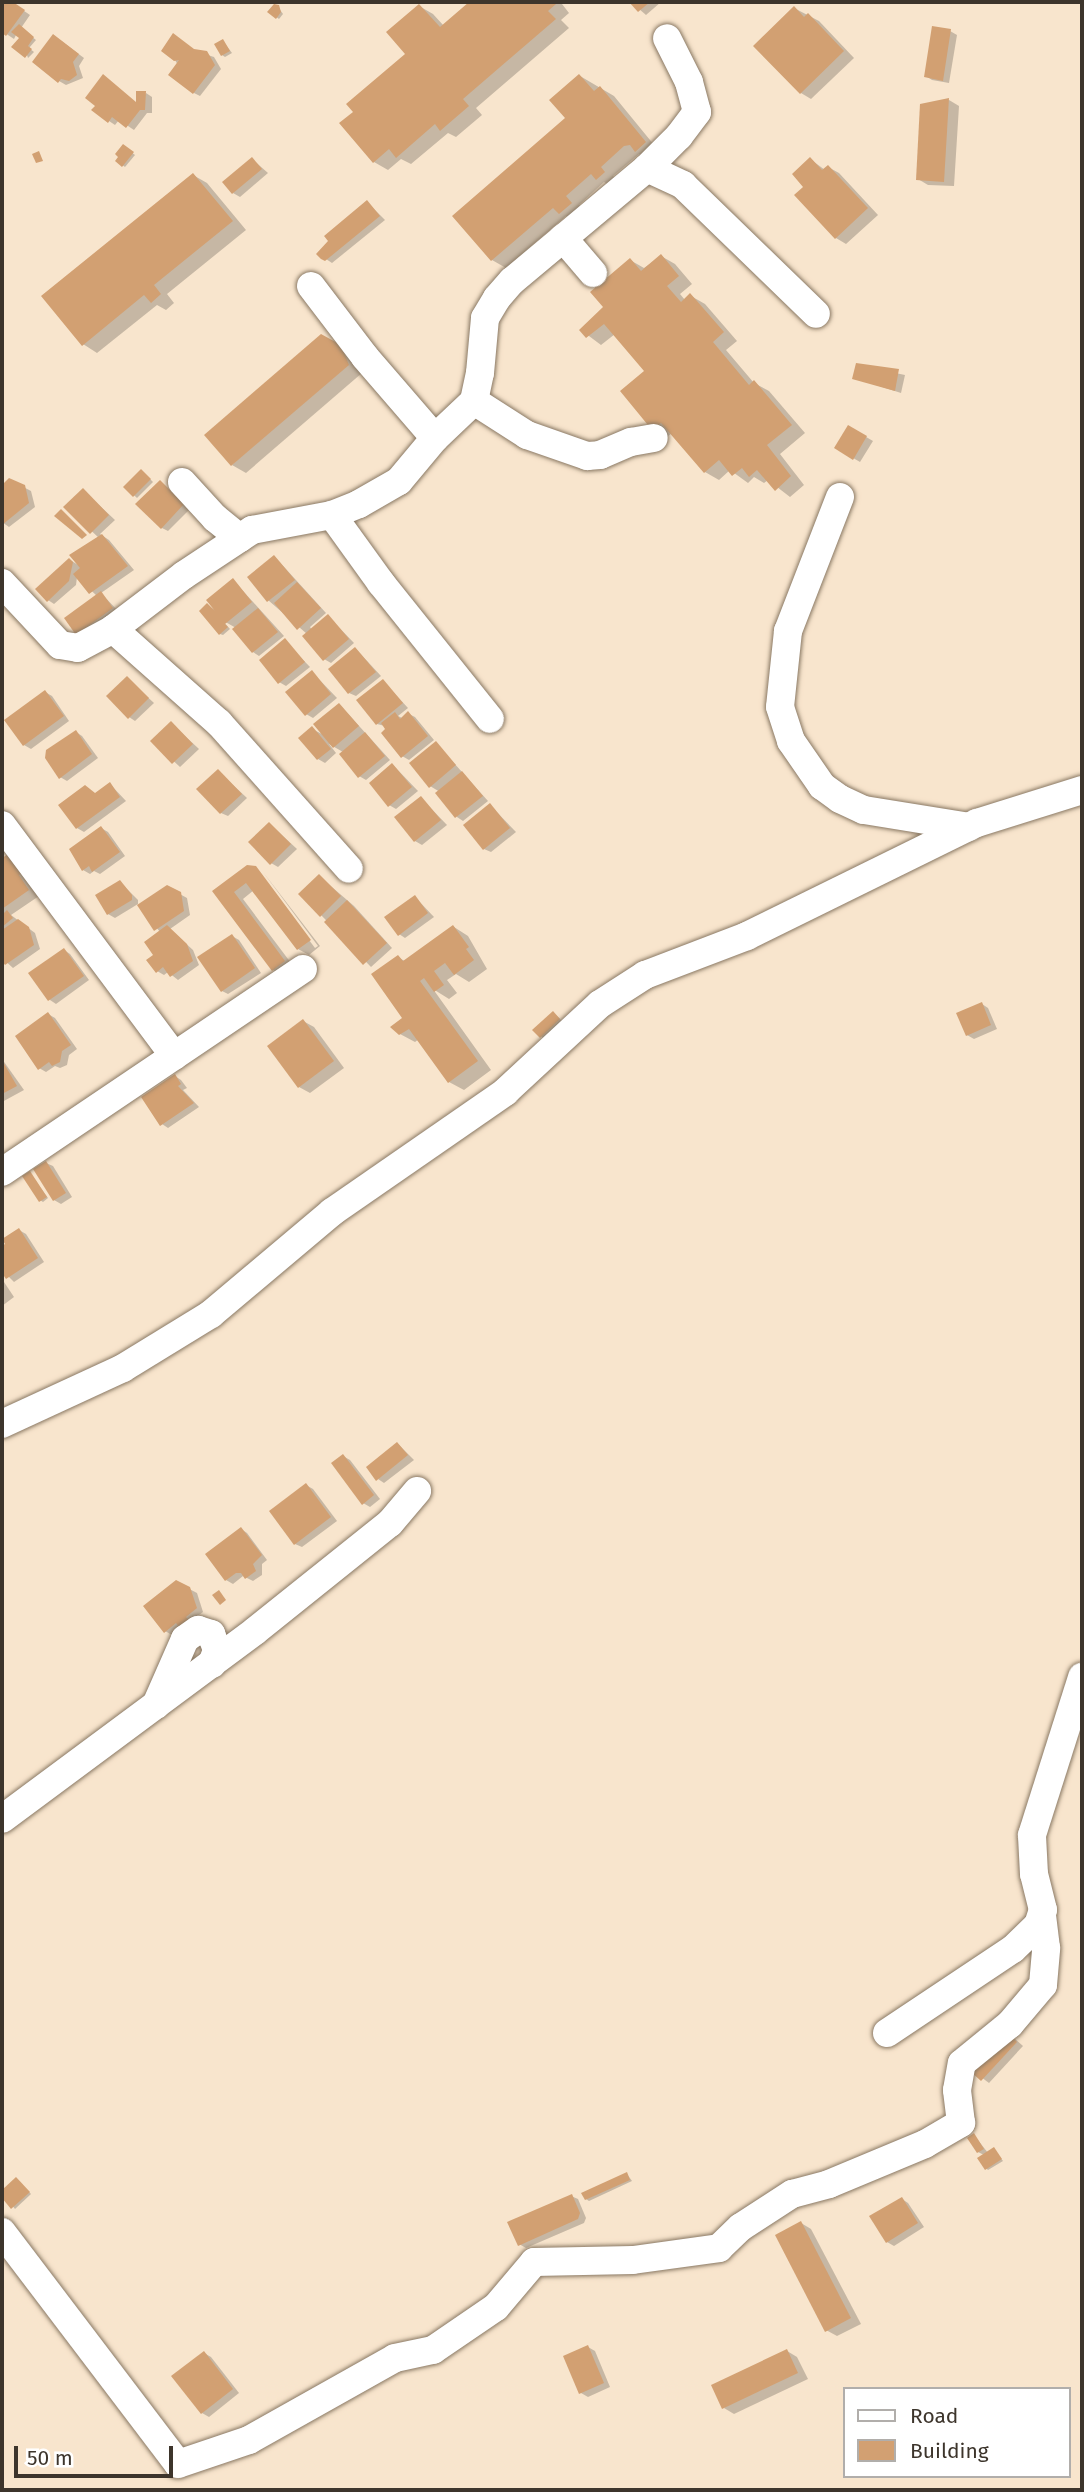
<!DOCTYPE html>
<html>
<head>
<meta charset="utf-8">
<style>
	body { margin:0 }
	#map { position:relative; width:1084px; height:2492px; overflow:hidden; background:#f8e5cd; font-family:"Fira Sans",sans-serif }
	div>[style] { position:absolute }
	.shadow>* { inset:0; background:#0003 }
	.building>* { inset:0; background:#d2a072 }
	.roads { filter:drop-shadow(0 0 2px #897863) drop-shadow(0 0 2px #897863) }
	.minor>* { height:28px; margin:-14px; padding:0 14px; transform-origin:14px; border-radius:14px; background:#fff }
	span { translate:-50% -50%; white-space:nowrap; text-align:center; line-height:1.15; -webkit-text-stroke:5px #fff; paint-order:stroke }
	.frame { position:absolute; inset:0; border:4px solid #3d352c; pointer-events:none }
	.legend { position:absolute; left:843px; top:2387px; width:228px; height:91px; box-sizing:border-box; background:#fff; border:2px solid #b1aeab; margin:0; padding:9px 12px; list-style:none; font-size:21px; color:#3d352c }
	.legend li { display:flex; align-items:center; gap:14px; height:35px }
	.legend b { width:35px; border:2px solid #b1aeab }
	.scale { position:absolute; left:14px; top:2446px; width:159px; height:32px; box-sizing:border-box; border:4px solid #3d352c; border-top:0; padding-left:9px; font-size:21px; line-height:24px; white-space:nowrap; color:#3d352c; -webkit-text-stroke:5px #fff; paint-order:stroke }
</style>
</head>
<body>
<div id="map">
	<div class="shadow">
		<div style="clip-path:polygon(2px 2px,11px 2px,30px 15px,21px 28px,36px 40px,29px 48px,34px 52px,28px 58px,21px 38px,16px 35px,14px 39px,2px 31px)"></div>
		<div style="clip-path:polygon(472px 2px,565px 2px,562px 4px,569px 13px,561px 20px,569px 28px,476px 108px,482px 115px,456px 137px,448px 133px,411px 164px,401px 159px,388px 170px,374px 162px,355px 112px,407px 54px,419px 6px,433px 14px,444px 26px)"></div>
		<div style="clip-path:polygon(631px 2px,661px 2px,646px 15px)"></div>
		<div style="clip-path:polygon(278px 7px,283px 14px,279px 19px,270px 12px)"></div>
		<div style="clip-path:polygon(794px 8px,819px 21px,854px 58px,811px 99px,801px 93px)"></div>
		<div style="clip-path:polygon(950px 31px,957px 35px,949px 83px,932px 80px,926px 76px)"></div>
		<div style="clip-path:polygon(60px 40px,84px 58px,79px 66px,83px 78px,66px 85px,59px 81px)"></div>
		<div style="clip-path:polygon(223px 41px,232px 53px,225px 57px,222px 55px)"></div>
		<div style="clip-path:polygon(195px 51px,214px 57px,221px 69px,200px 96px,194px 93px,175px 60px)"></div>
		<div style="clip-path:polygon(580px 76px,614px 96px,659px 151px,651px 158px,639px 154px,613px 176px,618px 181px,611px 186px,604px 182px,579px 205px,585px 211px,574px 221px,566px 216px,506px 268px,492px 260px,454px 217px,568px 118px)"></div>
		<div style="clip-path:polygon(146px 93px,152px 97px,152px 113px,147px 113px,134px 130px,119px 120px,115px 125px,109px 121px,97px 106px,138px 104px)"></div>
		<div style="clip-path:polygon(949px 100px,959px 106px,954px 186px,928px 185px,918px 179px,922px 106px)"></div>
		<div style="clip-path:polygon(126px 148px,135px 155px,125px 167px,117px 161px)"></div>
		<div style="clip-path:polygon(252px 159px,268px 173px,240px 197px,233px 193px)"></div>
		<div style="clip-path:polygon(810px 159px,825px 170px,828px 167px,839px 173px,878px 215px,846px 244px,836px 238px,806px 187px)"></div>
		<div style="clip-path:polygon(193px 175px,207px 183px,246px 230px,167px 294px,174px 303px,166px 310px,157px 305px,97px 353px,83px 344px)"></div>
		<div style="clip-path:polygon(367px 202px,385px 220px,332px 263px,326px 259px)"></div>
		<div style="clip-path:polygon(661px 256px,675px 264px,692px 284px,680px 294px,685px 300px,691px 296px,705px 304px,737px 341px,726px 350px,754px 383px,769px 391px,805px 433px,780px 454px,804px 485px,790px 497px,768px 480px,764px 483px,754px 477px,748px 483px,730px 470px,719px 480px,705px 472px,672px 433px,667px 437px,653px 429px,646px 371px,615px 334px,601px 345px,581px 330px,605px 307px,630px 260px,644px 268px)"></div>
		<div style="clip-path:polygon(341px 346px,362px 373px,246px 473px,232px 465px)"></div>
		<div style="clip-path:polygon(857px 365px,905px 375px,901px 393px,854px 378px)"></div>
		<div style="clip-path:polygon(849px 427px,873px 441px,860px 462px,836px 448px)"></div>
		<div style="clip-path:polygon(144px 473px,153px 482px,137px 498px,125px 487px)"></div>
		<div style="clip-path:polygon(10px 480px,31px 491px,35px 507px,9px 527px,2px 522px,2px 487px)"></div>
		<div style="clip-path:polygon(160px 482px,190px 509px,168px 531px,162px 528px)"></div>
		<div style="clip-path:polygon(83px 490px,115px 520px,100px 534px,109px 540px,134px 570px,101px 593px,119px 612px,84px 637px,67px 618px,97px 596px,77px 577px,76px 585px,54px 604px,48px 600px,70px 560px,80px 566px,99px 538px,66px 507px)"></div>
		<div style="clip-path:polygon(275px 557px,326px 613px,310px 627px,312px 630px,328px 616px,354px 643px,331px 663px,324px 659px,307px 634px,268px 600px)"></div>
		<div style="clip-path:polygon(233px 580px,284px 636px,259px 656px,253px 652px,236px 628px,222px 620px,230px 629px,223px 635px,220px 634px,208px 606px,217px 611px)"></div>
		<div style="clip-path:polygon(285px 641px,310px 667px,286px 686px,279px 682px)"></div>
		<div style="clip-path:polygon(356px 649px,381px 676px,356px 696px,349px 693px)"></div>
		<div style="clip-path:polygon(312px 672px,337px 698px,313px 718px,306px 714px)"></div>
		<div style="clip-path:polygon(127px 678px,154px 703px,135px 721px,129px 717px)"></div>
		<div style="clip-path:polygon(383px 681px,408px 708px,398px 716px,402px 718px,409px 714px,415px 717px,434px 740px,409px 760px,402px 756px,385px 726px,377px 724px)"></div>
		<div style="clip-path:polygon(45px 692px,52px 696px,69px 721px,31px 749px,24px 745px)"></div>
		<div style="clip-path:polygon(340px 705px,390px 760px,366px 780px,359px 776px,343px 752px,329px 744px,336px 753px,325px 763px,318px 759px,312px 729px,324px 735px)"></div>
		<div style="clip-path:polygon(171px 723px,199px 749px,180px 767px,152px 741px)"></div>
		<div style="clip-path:polygon(76px 732px,82px 736px,98px 758px,67px 781px,60px 777px)"></div>
		<div style="clip-path:polygon(436px 743px,488px 801px,463px 821px,457px 817px,438px 794px,440px 792px,430px 786px)"></div>
		<div style="clip-path:polygon(393px 765px,418px 791px,396px 809px,389px 805px)"></div>
		<div style="clip-path:polygon(218px 771px,247px 798px,228px 816px,221px 813px)"></div>
		<div style="clip-path:polygon(110px 784px,126px 801px,84px 832px,77px 828px,96px 794px)"></div>
		<div style="clip-path:polygon(421px 798px,447px 825px,422px 845px,415px 841px)"></div>
		<div style="clip-path:polygon(490px 805px,516px 832px,491px 852px,484px 849px)"></div>
		<div style="clip-path:polygon(270px 824px,297px 849px,278px 867px,271px 863px)"></div>
		<div style="clip-path:polygon(101px 828px,108px 832px,125px 856px,100px 874px,94px 871px,90px 874px,83px 870px)"></div>
		<div style="clip-path:polygon(13px 853px,39px 896px,11px 915px,35px 933px,40px 949px,13px 968px,2px 958px,2px 932px,5px 930px,2px 928px,2px 861px)"></div>
		<div style="clip-path:polygon(255px 868px,315px 948px,318px 946px,263px 872px,320px 946px,309px 955px,298px 949px,254px 890px,243px 899px,294px 967px,283px 976px,273px 970px,215px 892px)"></div>
		<div style="clip-path:polygon(319px 876px,354px 906px,392px 948px,371px 967px,321px 915px)"></div>
		<div style="clip-path:polygon(120px 882px,138px 900px,138px 904px,115px 918px,108px 914px)"></div>
		<div style="clip-path:polygon(167px 887px,187px 898px,190px 915px,170px 929px,193px 950px,199px 965px,178px 980px,168px 972px,164px 975px,157px 971px,155px 955px,160px 932px,139px 906px)"></div>
		<div style="clip-path:polygon(415px 897px,434px 917px,405px 938px,399px 934px)"></div>
		<div style="clip-path:polygon(454px 927px,468px 936px,487px 969px,469px 982px,456px 974px,447px 980px,457px 993px,449px 999px,433px 989px,491px 1070px,464px 1090px,449px 1082px,419px 1039px,415px 1042px,400px 1034px,405px 1018px,398px 957px,406px 962px)"></div>
		<div style="clip-path:polygon(232px 936px,239px 940px,261px 973px,228px 994px,222px 991px)"></div>
		<div style="clip-path:polygon(64px 950px,70px 954px,89px 980px,56px 1004px,50px 1000px,30px 973px)"></div>
		<div style="clip-path:polygon(982px 1004px,988px 1008px,997px 1029px,974px 1039px,967px 1035px)"></div>
		<div style="clip-path:polygon(48px 1014px,55px 1018px,77px 1049px,69px 1055px,67px 1065px,60px 1068px,55px 1066px,46px 1072px,39px 1068px)"></div>
		<div style="clip-path:polygon(556px 1015px,562px 1021px,543px 1038px,541px 1036px)"></div>
		<div style="clip-path:polygon(303px 1021px,314px 1027px,344px 1068px,310px 1093px,299px 1087px)"></div>
		<div style="clip-path:polygon(2px 1059px,24px 1090px,2px 1102px)"></div>
		<div style="clip-path:polygon(175px 1076px,181px 1080px,187px 1088px,183px 1090px,199px 1107px,168px 1128px,162px 1124px)"></div>
		<div style="clip-path:polygon(46px 1163px,53px 1166px,72px 1197px,61px 1204px,54px 1200px)"></div>
		<div style="clip-path:polygon(30px 1173px,48px 1198px,43px 1202px,40px 1200px)"></div>
		<div style="clip-path:polygon(19px 1230px,26px 1234px,44px 1262px,14px 1282px,2px 1270px,2px 1248px)"></div>
		<div style="clip-path:polygon(2px 1279px,14px 1297px,2px 1306px)"></div>
		<div style="clip-path:polygon(398px 1444px,414px 1460px,384px 1483px,378px 1479px)"></div>
		<div style="clip-path:polygon(343px 1456px,350px 1460px,380px 1499px,370px 1507px,363px 1503px)"></div>
		<div style="clip-path:polygon(306px 1485px,313px 1489px,337px 1521px,302px 1547px,295px 1544px)"></div>
		<div style="clip-path:polygon(241px 1529px,247px 1533px,267px 1560px,262px 1564px,262px 1575px,253px 1581px,243px 1576px,233px 1584px,226px 1580px)"></div>
		<div style="clip-path:polygon(176px 1582px,197px 1593px,203px 1612px,172px 1635px,165px 1631px)"></div>
		<div style="clip-path:polygon(1013px 2037px,1023px 2046px,989px 2083px,973px 2071px)"></div>
		<div style="clip-path:polygon(974px 2135px,988px 2153px,994px 2149px,1003px 2161px,988px 2170px,986px 2168px,984px 2155px,978px 2152px)"></div>
		<div style="clip-path:polygon(627px 2174px,632px 2181px,589px 2201px,586px 2199px)"></div>
		<div style="clip-path:polygon(17px 2179px,31px 2194px,15px 2209px,2px 2192px)"></div>
		<div style="clip-path:polygon(571px 2196px,578px 2199px,586px 2218px,584px 2223px,526px 2248px,519px 2244px)"></div>
		<div style="clip-path:polygon(902px 2199px,908px 2203px,924px 2227px,894px 2246px,887px 2242px)"></div>
		<div style="clip-path:polygon(801px 2223px,811px 2229px,861px 2324px,837px 2336px,826px 2330px)"></div>
		<div style="clip-path:polygon(588px 2347px,595px 2351px,610px 2387px,588px 2397px,581px 2393px)"></div>
		<div style="clip-path:polygon(787px 2351px,797px 2357px,808px 2379px,734px 2414px,724px 2408px)"></div>
		<div style="clip-path:polygon(204px 2353px,211px 2357px,239px 2393px,209px 2417px,202px 2413px)"></div>
	</div>
	<div class="building">
		<div style="clip-path:polygon(2px 2px,13px 2px,25px 10px,6px 36px,2px 33px)"></div>
		<div style="clip-path:polygon(469px 2px,554px 2px,556px 4px,548px 11px,556px 19px,463px 99px,469px 106px,440px 131px,435px 124px,396px 158px,389px 149px,373px 163px,339px 123px,353px 112px,346px 104px,405px 54px,386px 32px,419px 4px,440px 27px)"></div>
		<div style="clip-path:polygon(629px 2px,650px 2px,638px 12px)"></div>
		<div style="clip-path:polygon(274px 4px,279px 5px,281px 12px,276px 19px,267px 12px)"></div>
		<div style="clip-path:polygon(794px 6px,804px 17px,808px 13px,844px 51px,800px 94px,753px 46px)"></div>
		<div style="clip-path:polygon(19px 24px,34px 37px,28px 46px,32px 49px,25px 58px,11px 47px,19px 38px,11px 32px)"></div>
		<div style="clip-path:polygon(932px 26px,951px 29px,943px 81px,924px 77px)"></div>
		<div style="clip-path:polygon(173px 33px,194px 49px,207px 51px,215px 65px,193px 94px,168px 75px,179px 60px,174px 61px,161px 51px)"></div>
		<div style="clip-path:polygon(53px 34px,79px 54px,73px 62px,77px 75px,69px 81px,61px 79px,58px 83px,32px 62px)"></div>
		<div style="clip-path:polygon(223px 39px,230px 51px,221px 56px,214px 44px)"></div>
		<div style="clip-path:polygon(103px 74px,136px 102px,136px 91px,146px 91px,145px 110px,140px 110px,126px 128px,112px 117px,108px 123px,91px 110px,95px 106px,85px 98px)"></div>
		<div style="clip-path:polygon(579px 74px,594px 91px,600px 86px,646px 142px,635px 152px,630px 145px,624px 146px,601px 167px,605px 172px,596px 180px,591px 174px,566px 196px,572px 203px,559px 214px,553px 208px,491px 261px,452px 216px,565px 118px,549px 100px)"></div>
		<div style="clip-path:polygon(949px 98px,944px 182px,916px 180px,920px 104px)"></div>
		<div style="clip-path:polygon(123px 144px,134px 152px,122px 167px,115px 161px,118px 157px,115px 154px)"></div>
		<div style="clip-path:polygon(39px 151px,43px 161px,36px 163px,32px 154px)"></div>
		<div style="clip-path:polygon(252px 157px,262px 169px,232px 194px,222px 182px)"></div>
		<div style="clip-path:polygon(810px 157px,822px 170px,828px 165px,868px 208px,835px 239px,794px 195px,803px 187px,792px 174px)"></div>
		<div style="clip-path:polygon(193px 173px,233px 221px,154px 285px,161px 294px,151px 303px,144px 295px,82px 346px,41px 296px)"></div>
		<div style="clip-path:polygon(367px 200px,380px 216px,325px 261px,321px 259px,316px 254px,328px 241px,324px 236px)"></div>
		<div style="clip-path:polygon(661px 254px,679px 276px,667px 286px,681px 302px,690px 293px,724px 332px,713px 342px,749px 385px,754px 380px,792px 425px,767px 445px,791px 476px,775px 491px,757px 470px,749px 477px,742px 468px,732px 476px,719px 460px,704px 473px,661px 423px,652px 430px,620px 391px,644px 371px,604px 324px,586px 338px,579px 330px,603px 307px,590px 292px,630px 258px,641px 271px)"></div>
		<div style="clip-path:polygon(321px 334px,341px 345px,349px 365px,231px 466px,204px 435px)"></div>
		<div style="clip-path:polygon(856px 363px,899px 369px,895px 391px,852px 379px)"></div>
		<div style="clip-path:polygon(848px 425px,867px 436px,853px 460px,834px 448px)"></div>
		<div style="clip-path:polygon(141px 469px,151px 479px,133px 497px,123px 487px)"></div>
		<div style="clip-path:polygon(9px 478px,25px 485px,29px 503px,2px 525px,2px 485px)"></div>
		<div style="clip-path:polygon(160px 480px,184px 504px,161px 529px,135px 504px)"></div>
		<div style="clip-path:polygon(83px 488px,109px 515px,90px 534px,63px 507px)"></div>
		<div style="clip-path:polygon(61px 509px,87px 535px,82px 539px,54px 516px)"></div>
		<div style="clip-path:polygon(102px 534px,128px 566px,89px 594px,73px 574px,80px 568px,69px 555px)"></div>
		<div style="clip-path:polygon(274px 555px,295px 580px,267px 602px,247px 577px)"></div>
		<div style="clip-path:polygon(69px 558px,73px 562px,69px 581px,47px 602px,35px 589px)"></div>
		<div style="clip-path:polygon(233px 578px,252px 602px,225px 624px,228px 627px,219px 635px,199px 611px,207px 603px,215px 611px,206px 600px)"></div>
		<div style="clip-path:polygon(297px 582px,321px 608px,297px 630px,274px 603px)"></div>
		<div style="clip-path:polygon(101px 591px,113px 608px,76px 635px,64px 618px)"></div>
		<div style="clip-path:polygon(258px 608px,278px 632px,252px 653px,232px 629px)"></div>
		<div style="clip-path:polygon(328px 614px,349px 639px,323px 661px,302px 636px)"></div>
		<div style="clip-path:polygon(285px 638px,305px 662px,278px 684px,259px 660px)"></div>
		<div style="clip-path:polygon(355px 647px,376px 672px,348px 694px,328px 669px)"></div>
		<div style="clip-path:polygon(312px 670px,331px 694px,305px 716px,285px 692px)"></div>
		<div style="clip-path:polygon(127px 676px,149px 698px,128px 719px,106px 696px)"></div>
		<div style="clip-path:polygon(383px 679px,403px 703px,376px 725px,356px 700px)"></div>
		<div style="clip-path:polygon(45px 690px,64px 716px,23px 746px,4px 720px)"></div>
		<div style="clip-path:polygon(339px 703px,359px 726px,333px 748px,313px 724px)"></div>
		<div style="clip-path:polygon(408px 711px,428px 736px,401px 758px,381px 733px,385px 729px,381px 723px,395px 712px,400px 719px)"></div>
		<div style="clip-path:polygon(171px 721px,193px 744px,172px 764px,150px 741px)"></div>
		<div style="clip-path:polygon(312px 726px,331px 749px,317px 760px,298px 738px)"></div>
		<div style="clip-path:polygon(76px 730px,92px 754px,59px 779px,45px 758px,46px 750px)"></div>
		<div style="clip-path:polygon(365px 732px,385px 756px,358px 778px,339px 754px)"></div>
		<div style="clip-path:polygon(436px 741px,456px 765px,429px 788px,409px 763px)"></div>
		<div style="clip-path:polygon(392px 763px,412px 787px,388px 807px,369px 783px)"></div>
		<div style="clip-path:polygon(218px 769px,242px 794px,220px 814px,196px 789px)"></div>
		<div style="clip-path:polygon(462px 771px,483px 796px,455px 818px,435px 793px)"></div>
		<div style="clip-path:polygon(110px 782px,120px 797px,76px 829px,58px 805px,85px 785px,95px 793px)"></div>
		<div style="clip-path:polygon(421px 796px,441px 820px,414px 842px,394px 817px)"></div>
		<div style="clip-path:polygon(490px 803px,510px 828px,483px 850px,463px 825px)"></div>
		<div style="clip-path:polygon(269px 822px,291px 844px,270px 865px,248px 842px)"></div>
		<div style="clip-path:polygon(101px 826px,120px 852px,92px 872px,89px 866px,82px 871px,69px 849px)"></div>
		<div style="clip-path:polygon(13px 851px,27px 870px,19px 875px,29px 890px,2px 909px,2px 858px)"></div>
		<div style="clip-path:polygon(247px 865px,256px 866px,311px 940px,297px 950px,246px 883px,234px 892px,285px 961px,272px 971px,212px 891px)"></div>
		<div style="clip-path:polygon(319px 874px,341px 896px,320px 917px,298px 894px)"></div>
		<div style="clip-path:polygon(120px 880px,132px 895px,132px 900px,107px 915px,95px 895px)"></div>
		<div style="clip-path:polygon(167px 885px,181px 892px,184px 911px,154px 931px,137px 905px)"></div>
		<div style="clip-path:polygon(415px 895px,428px 913px,398px 936px,384px 917px)"></div>
		<div style="clip-path:polygon(347px 900px,387px 943px,363px 965px,324px 922px)"></div>
		<div style="clip-path:polygon(7px 910px,13px 918px,2px 927px,2px 915px)"></div>
		<div style="clip-path:polygon(18px 919px,29px 927px,34px 945px,5px 965px,2px 961px,2px 930px)"></div>
		<div style="clip-path:polygon(167px 925px,187px 944px,193px 961px,170px 977px,163px 967px,156px 973px,146px 960px,153px 955px,144px 942px)"></div>
		<div style="clip-path:polygon(453px 925px,469px 947px,466px 949px,474px 960px,454px 975px,445px 963px,434px 971px,444px 985px,434px 992px,424px 978px,420px 981px,478px 1061px,448px 1083px,409px 1029px,399px 1035px,390px 1027px,402px 1018px,371px 974px,398px 955px,403px 961px)"></div>
		<div style="clip-path:polygon(232px 934px,255px 968px,221px 992px,197px 957px)"></div>
		<div style="clip-path:polygon(64px 948px,84px 976px,48px 1001px,28px 973px)"></div>
		<div style="clip-path:polygon(982px 1002px,991px 1025px,966px 1036px,956px 1013px)"></div>
		<div style="clip-path:polygon(553px 1011px,560px 1019px,540px 1038px,532px 1030px)"></div>
		<div style="clip-path:polygon(48px 1012px,71px 1045px,62px 1051px,60px 1062px,52px 1066px,49px 1062px,38px 1070px,15px 1036px)"></div>
		<div style="clip-path:polygon(303px 1019px,334px 1061px,298px 1088px,267px 1046px)"></div>
		<div style="clip-path:polygon(2px 1060px,17px 1086px,2px 1094px)"></div>
		<div style="clip-path:polygon(175px 1074px,181px 1084px,178px 1086px,194px 1103px,160px 1126px,141px 1097px)"></div>
		<div style="clip-path:polygon(46px 1161px,66px 1193px,53px 1201px,33px 1169px)"></div>
		<div style="clip-path:polygon(30px 1171px,47px 1197px,39px 1202px,22px 1176px)"></div>
		<div style="clip-path:polygon(19px 1228px,38px 1258px,6px 1279px,2px 1273px,2px 1246px,5px 1244px,2px 1239px)"></div>
		<div style="clip-path:polygon(397px 1442px,408px 1455px,376px 1481px,366px 1467px)"></div>
		<div style="clip-path:polygon(343px 1454px,374px 1495px,362px 1505px,331px 1463px)"></div>
		<div style="clip-path:polygon(306px 1483px,331px 1517px,294px 1545px,269px 1511px)"></div>
		<div style="clip-path:polygon(241px 1527px,262px 1555px,253px 1564px,256px 1571px,245px 1579px,241px 1573px,236px 1573px,225px 1581px,205px 1554px)"></div>
		<div style="clip-path:polygon(176px 1580px,190px 1587px,197px 1608px,186px 1617px,190px 1621px,180px 1628px,176px 1623px,164px 1633px,143px 1606px)"></div>
		<div style="clip-path:polygon(219px 1590px,226px 1600px,220px 1605px,212px 1595px)"></div>
		<div style="clip-path:polygon(1006px 2031px,1017px 2042px,981px 2081px,970px 2071px)"></div>
		<div style="clip-path:polygon(974px 2133px,984px 2149px,977px 2153px,967px 2138px)"></div>
		<div style="clip-path:polygon(994px 2147px,1002px 2159px,985px 2170px,977px 2158px)"></div>
		<div style="clip-path:polygon(627px 2172px,630px 2180px,585px 2200px,581px 2193px)"></div>
		<div style="clip-path:polygon(16px 2177px,30px 2192px,11px 2209px,2px 2198px,2px 2190px)"></div>
		<div style="clip-path:polygon(572px 2194px,580px 2213px,578px 2219px,518px 2246px,507px 2222px)"></div>
		<div style="clip-path:polygon(902px 2197px,918px 2223px,886px 2243px,869px 2216px)"></div>
		<div style="clip-path:polygon(801px 2221px,851px 2318px,825px 2332px,775px 2235px)"></div>
		<div style="clip-path:polygon(588px 2345px,604px 2383px,579px 2394px,563px 2356px)"></div>
		<div style="clip-path:polygon(787px 2349px,798px 2373px,722px 2409px,711px 2385px)"></div>
		<div style="clip-path:polygon(204px 2351px,233px 2389px,201px 2414px,171px 2376px)"></div>
	</div>
	<div class="roads">
		<div class="minor">
			<div style="left:647px;top:168px;width:40px;rotate:25deg"></div>
			<div style="left:683px;top:185px;width:185px;rotate:44.1deg"></div>
			<div style="left:563px;top:238px;width:46px;rotate:49.4deg"></div>
			<div style="left:311px;top:286px;width:89px;rotate:52.7deg"></div>
			<div style="left:365px;top:357px;width:107px;rotate:49.2deg"></div>
			<div style="left:474px;top:401px;width:63px;rotate:32.7deg"></div>
			<div style="left:527px;top:435px;width:64px;rotate:19.3deg"></div>
			<div style="left:587px;top:456px;width:13px;rotate:-4deg"></div>
			<div style="left:600px;top:455px;width:34px;rotate:-23deg"></div>
			<div style="left:631px;top:442px;width:23px;rotate:-10deg"></div>
			<div style="left:182px;top:482px;width:49px;rotate:47.5deg"></div>
			<div style="left:215px;top:518px;width:32px;rotate:39deg"></div>
			<div style="left:840px;top:497px;width:144px;rotate:111.2deg"></div>
			<div style="left:788px;top:631px;width:76px;rotate:96deg"></div>
			<div style="left:780px;top:707px;width:36px;rotate:72deg"></div>
			<div style="left:791px;top:741px;width:55px;rotate:55.4deg"></div>
			<div style="left:822px;top:786px;width:22px;rotate:36deg"></div>
			<div style="left:840px;top:799px;width:26px;rotate:25deg"></div>
			<div style="left:864px;top:810px;width:106px;rotate:9.2deg"></div>
			<div style="left:332px;top:515px;width:84px;rotate:54.2deg"></div>
			<div style="left:381px;top:583px;width:174px;rotate:51.3deg"></div>
			<div style="left:2px;top:583px;width:85px;rotate:46.9deg"></div>
			<div style="left:60px;top:645px;width:18px;rotate:9deg"></div>
			<div style="left:78px;top:648px;width:40px;rotate:-28deg"></div>
			<div style="left:113px;top:629px;width:89px;rotate:-37.3deg"></div>
			<div style="left:184px;top:575px;width:82px;rotate:-33.5deg"></div>
			<div style="left:252px;top:530px;width:81px;rotate:-10.6deg"></div>
			<div style="left:332px;top:515px;width:29px;rotate:-22deg"></div>
			<div style="left:359px;top:504px;width:46px;rotate:-29.9deg"></div>
			<div style="left:399px;top:481px;width:56px;rotate:-50.1deg"></div>
			<div style="left:435px;top:438px;width:54px;rotate:-43.5deg"></div>
			<div style="left:474px;top:401px;width:29px;rotate:-78deg"></div>
			<div style="left:480px;top:373px;width:55px;rotate:-84.8deg"></div>
			<div style="left:485px;top:318px;width:23px;rotate:-59deg"></div>
			<div style="left:497px;top:298px;width:23px;rotate:-49deg"></div>
			<div style="left:512px;top:281px;width:176px;rotate:-39.9deg"></div>
			<div style="left:647px;top:168px;width:45px;rotate:-45deg"></div>
			<div style="left:679px;top:136px;width:30px;rotate:-53deg"></div>
			<div style="left:697px;top:112px;width:31px;rotate:-105deg"></div>
			<div style="left:689px;top:82px;width:49px;rotate:-116.6deg"></div>
			<div style="left:113px;top:629px;width:142px;rotate:41.6deg"></div>
			<div style="left:219px;top:723px;width:195px;rotate:48.3deg"></div>
			<div style="left:2px;top:825px;width:288px;rotate:53.3deg"></div>
			<div style="left:2px;top:1172px;width:363px;rotate:-34deg"></div>
			<div style="left:2px;top:1424px;width:133px;rotate:-24.8deg"></div>
			<div style="left:123px;top:1368px;width:103px;rotate:-31.5deg"></div>
			<div style="left:211px;top:1314px;width:158px;rotate:-40.1deg"></div>
			<div style="left:332px;top:1212px;width:211px;rotate:-34.7deg"></div>
			<div style="left:505px;top:1092px;width:129px;rotate:-42.8deg"></div>
			<div style="left:600px;top:1004px;width:54px;rotate:-32.8deg"></div>
			<div style="left:645px;top:975px;width:109px;rotate:-20.9deg"></div>
			<div style="left:747px;top:936px;width:256px;rotate:-26.2deg"></div>
			<div style="left:977px;top:823px;width:110px;rotate:-17.4deg"></div>
			<div style="left:156px;top:1705px;width:72px;rotate:-66.3deg"></div>
			<div style="left:185px;top:1639px;width:16px;rotate:-35deg"></div>
			<div style="left:198px;top:1630px;width:14px;rotate:17deg"></div>
			<div style="left:211px;top:1634px;width:17px;rotate:69deg"></div>
			<div style="left:217px;top:1650px;width:15px;rotate:110deg"></div>
			<div style="left:2px;top:1819px;width:315px;rotate:-36.6deg"></div>
			<div style="left:255px;top:1631px;width:173px;rotate:-38.7deg"></div>
			<div style="left:390px;top:1523px;width:42px;rotate:-49.8deg"></div>
			<div style="left:887px;top:2033px;width:151px;rotate:-33.7deg"></div>
			<div style="left:1013px;top:1949px;width:35px;rotate:-44deg"></div>
			<div style="left:1038px;top:1925px;width:16px;rotate:-72deg"></div>
			<div style="left:1043px;top:1910px;width:37px;rotate:-104deg"></div>
			<div style="left:1034px;top:1874px;width:39px;rotate:-93deg"></div>
			<div style="left:1032px;top:1835px;width:166px;rotate:-72.4deg"></div>
			<div style="left:2px;top:2232px;width:291px;rotate:52.8deg"></div>
			<div style="left:178px;top:2464px;width:75px;rotate:-18.7deg"></div>
			<div style="left:249px;top:2440px;width:167px;rotate:-29.3deg"></div>
			<div style="left:395px;top:2358px;width:39px;rotate:-12deg"></div>
			<div style="left:433px;top:2350px;width:76px;rotate:-34.3deg"></div>
			<div style="left:496px;top:2307px;width:59px;rotate:-49.8deg"></div>
			<div style="left:534px;top:2262px;width:99px;rotate:-1.2deg"></div>
			<div style="left:633px;top:2260px;width:87px;rotate:-7.9deg"></div>
			<div style="left:719px;top:2248px;width:30px;rotate:-44deg"></div>
			<div style="left:741px;top:2227px;width:61px;rotate:-32.9deg"></div>
			<div style="left:792px;top:2194px;width:38px;rotate:-15deg"></div>
			<div style="left:829px;top:2184px;width:104px;rotate:-22.6deg"></div>
			<div style="left:925px;top:2144px;width:42px;rotate:-30.3deg"></div>
			<div style="left:961px;top:2123px;width:33px;rotate:-97deg"></div>
			<div style="left:957px;top:2090px;width:27px;rotate:-80deg"></div>
			<div style="left:962px;top:2063px;width:62px;rotate:-39.1deg"></div>
			<div style="left:1010px;top:2024px;width:51px;rotate:-49.8deg"></div>
			<div style="left:1043px;top:1985px;width:37px;rotate:-85deg"></div>
			<div style="left:1046px;top:1948px;width:34px;rotate:-97deg"></div>
		</div>
	</div>
	<div class="frame"></div>
	<ul class="legend">
	<li><b style="height:9px;background:#fff"></b>Road</li>
	<li><b style="height:19px;background:#d2a072"></b>Building</li>
	</ul>
	<div class="scale">50 m</div>
</div>
</body>
</html>
